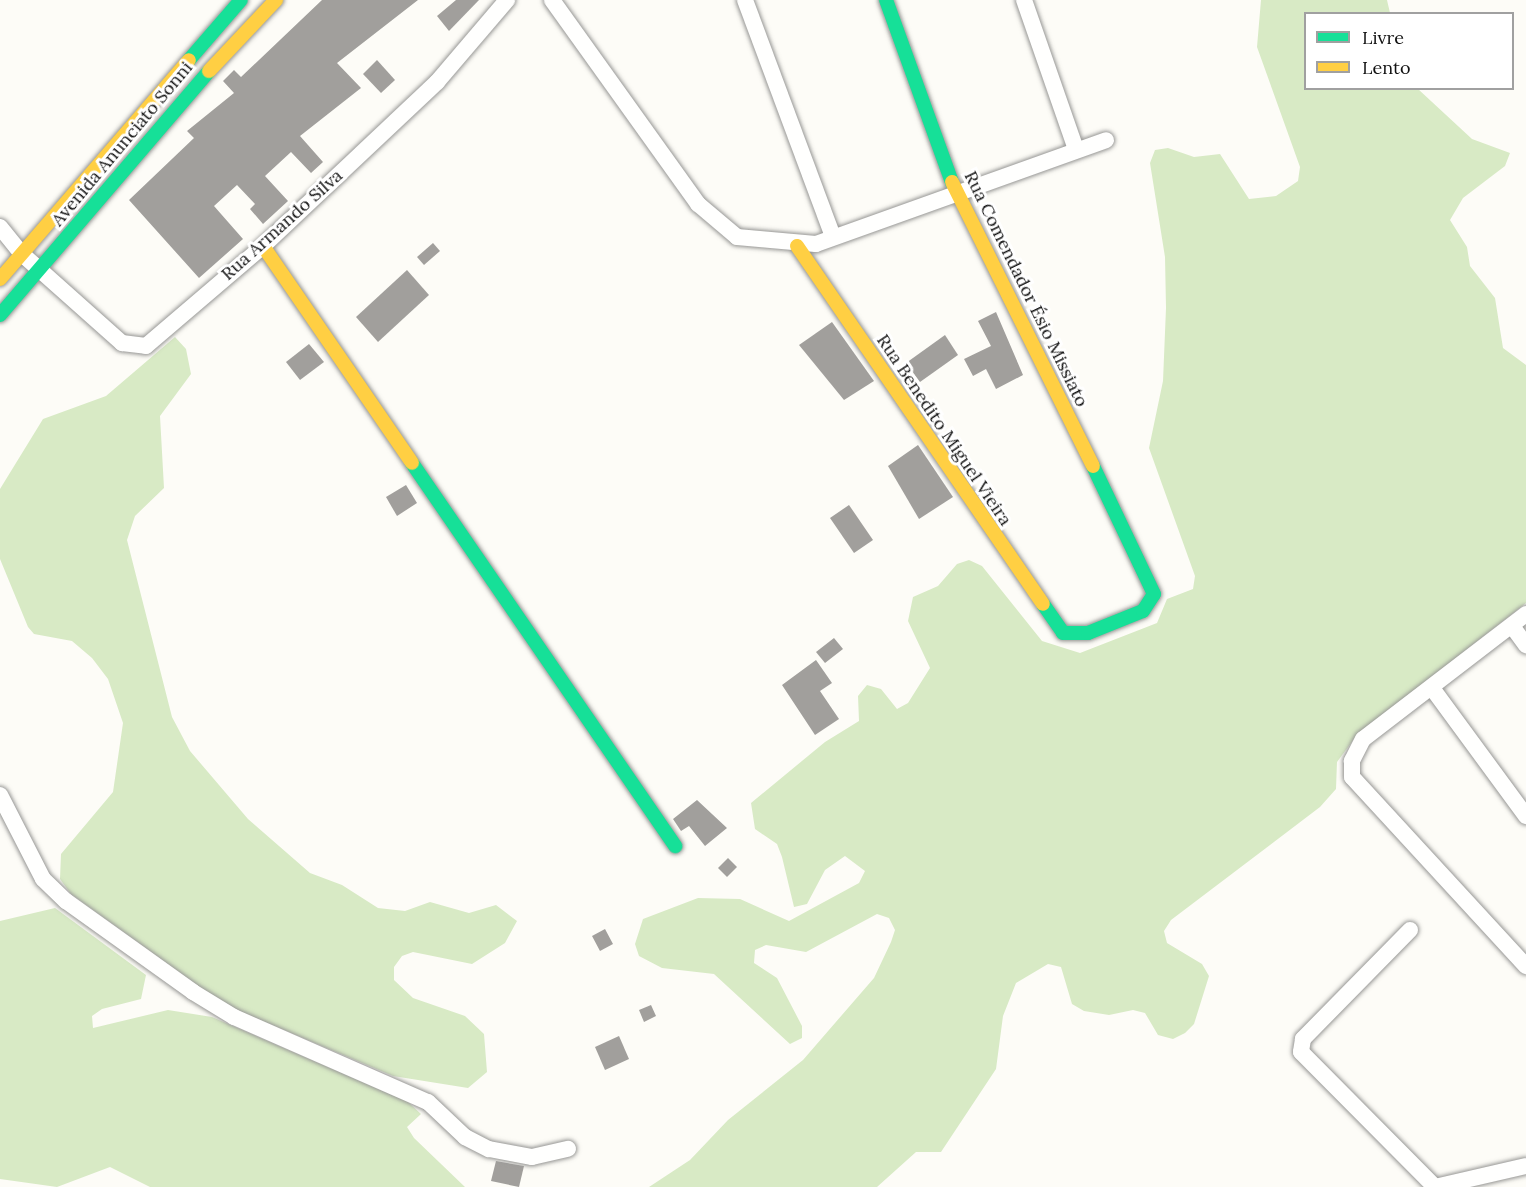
<!DOCTYPE html>
<html>
<head>
<meta charset="utf-8">
<style>
	body { margin:0 }
	#map { position:relative; width:1526px; height:1187px; overflow:hidden; background:#fdfcf7; font-family:Lora,serif }
	div>[style] { position:absolute }
	.forest>* { inset:0; background:#d8eac5 }
	.building>* { inset:0; background:#a19f9c }
	.roads { filter:drop-shadow(0 0 2px #979795) drop-shadow(0 0 2px #979795) }
	.street>* { height:16px; margin:-8px; padding:0 8px; transform-origin:8px; border-radius:8px; background:#fffffe }
	.fast>* { height:14px; margin:-7px; padding:0 7px; transform-origin:7px; border-radius:7px; background:#16e098 }
	.slow>* { height:14px; margin:-7px; padding:0 7px; transform-origin:7px; border-radius:7px; background:#ffcf43 }
	span { translate:-50% -50%; white-space:nowrap; text-align:center; line-height:1.15; -webkit-text-stroke:6px #fff; paint-order:stroke }
	.street-label { font-size:18px; color:#111 }
	.legend { position:absolute; left:1304px; top:12px; width:210px; height:78px; box-sizing:border-box; background:#fff; border:2px solid #a0a0a0; margin:0; padding:8px 10px; list-style:none; font-size:18px; color:#111 }
	.legend li { display:flex; align-items:center; gap:12px; height:30px }
	.legend b { width:30px; border:2px solid #a0a0a0 }
</style>
</head>
<body>
<div id="map">
	<div class="forest">
		<div style="clip-path:polygon(1261px 0,1387px 0,1390px 13px,1306px 14px,1306px 88px,1418px 89px,1472px 139px,1510px 153px,1505px 166px,1463px 198px,1450px 220px,1467px 247px,1470px 266px,1495px 298px,1503px 348px,1526px 365px,1526px 603px,1357px 735px,1337px 762px,1336px 789px,1320px 807px,1171px 920px,1164px 931px,1167px 943px,1202px 964px,1209px 976px,1194px 1024px,1185px 1033px,1173px 1039px,1158px 1035px,1145px 1013px,1133px 1010px,1109px 1015px,1084px 1011px,1072px 1004px,1061px 967px,1048px 964px,1016px 983px,1003px 1016px,996px 1069px,941px 1152px,916px 1152px,877px 1187px,649px 1187px,690px 1160px,728px 1120px,803px 1060px,874px 978px,891px 942px,895px 930px,889px 918px,877px 914px,806px 952px,766px 945px,755px 950px,754px 963px,777px 978px,802px 1026px,802px 1038px,790px 1044px,714px 974px,662px 968px,639px 956px,635px 944px,643px 919px,698px 898px,740px 899px,789px 921px,859px 883px,865px 871px,845px 856px,825px 870px,807px 904px,794px 907px,782px 857px,777px 844px,755px 829px,751px 803px,825px 742px,859px 721px,858px 696px,867px 685px,881px 689px,897px 709px,908px 703px,930px 668px,908px 621px,913px 597px,938px 586px,957px 564px,969px 560px,982px 566px,1042px 641px,1080px 653px,1157px 623px,1167px 599px,1193px 589px,1195px 576px,1149px 448px,1163px 381px,1166px 308px,1165px 257px,1150px 163px,1155px 150px,1168px 148px,1194px 157px,1220px 154px,1249px 199px,1276px 196px,1298px 181px,1300px 167px,1257px 47px)"></div>
		<div style="clip-path:polygon(175px 337px,186px 349px,191px 374px,160px 416px,164px 488px,135px 516px,127px 540px,172px 717px,190px 751px,248px 819px,310px 873px,342px 885px,378px 908px,405px 911px,430px 902px,469px 913px,496px 905px,517px 921px,505px 943px,472px 964px,413px 952px,402px 956px,394px 967px,394px 980px,413px 998px,465px 1016px,484px 1034px,487px 1072px,468px 1088px,393px 1076px,225px 1005px,71px 894px,60px 879px,61px 854px,113px 792px,123px 723px,108px 679px,92px 658px,72px 641px,34px 634px,28px 627px,0 559px,0 489px,43px 419px,106px 396px)"></div>
		<div style="clip-path:polygon(55px 908px,146px 975px,141px 999px,102px 1009px,92px 1016px,93px 1028px,168px 1010px,212px 1017px,408px 1102px,421px 1114px,407px 1127px,414px 1138px,465px 1187px,150px 1187px,110px 1167px,57px 1187px,0 1179px,0 921px)"></div>
	</div>
	<div class="building">
		<div style="clip-path:polygon(322px 0,418px 0,337px 63px,361px 88px,300px 136px,323px 162px,311px 173px,291px 152px,265px 176px,288px 201px,263px 224px,250px 209px,255px 204px,237px 185px,214px 206px,243px 239px,199px 278px,129px 200px,194px 138px,187px 131px,234px 93px,223px 81px,234px 70px,241px 77px)"></div>
		<div style="clip-path:polygon(456px 0,479px 0,449px 31px,437px 16px)"></div>
		<div style="clip-path:polygon(377px 60px,395px 80px,381px 93px,363px 74px)"></div>
		<div style="clip-path:polygon(433px 243px,440px 251px,424px 265px,417px 257px)"></div>
		<div style="clip-path:polygon(407px 270px,429px 295px,378px 342px,356px 317px)"></div>
		<div style="clip-path:polygon(996px 312px,1023px 375px,996px 389px,986px 369px,973px 376px,964px 359px,991px 346px,978px 321px)"></div>
		<div style="clip-path:polygon(832px 322px,874px 381px,844px 400px,799px 345px)"></div>
		<div style="clip-path:polygon(945px 335px,958px 355px,920px 382px,906px 363px)"></div>
		<div style="clip-path:polygon(309px 344px,324px 362px,300px 380px,286px 362px)"></div>
		<div style="clip-path:polygon(918px 445px,953px 497px,919px 519px,888px 466px)"></div>
		<div style="clip-path:polygon(406px 485px,417px 503px,397px 516px,386px 497px)"></div>
		<div style="clip-path:polygon(849px 505px,873px 540px,854px 553px,830px 518px)"></div>
		<div style="clip-path:polygon(834px 638px,843px 649px,825px 663px,816px 652px)"></div>
		<div style="clip-path:polygon(816px 660px,832px 683px,820px 691px,839px 719px,815px 735px,782px 685px)"></div>
		<div style="clip-path:polygon(697px 800px,727px 828px,705px 846px,689px 826px,681px 831px,673px 819px)"></div>
		<div style="clip-path:polygon(728px 858px,737px 867px,727px 877px,718px 868px)"></div>
		<div style="clip-path:polygon(605px 929px,613px 944px,600px 951px,592px 936px)"></div>
		<div style="clip-path:polygon(651px 1005px,656px 1016px,644px 1022px,639px 1010px)"></div>
		<div style="clip-path:polygon(619px 1036px,629px 1059px,605px 1070px,595px 1047px)"></div>
		<div style="clip-path:polygon(496px 1161px,524px 1166px,519px 1187px,491px 1181px)"></div>
	</div>
	<div class="roads">
		<div class="street">
			<div style="left:552px;top:0;width:251px;rotate:54.4deg"></div>
			<div style="left:698px;top:204px;width:51px;rotate:40.2deg"></div>
			<div style="left:737px;top:237px;width:79px;rotate:5.1deg"></div>
			<div style="left:816px;top:244px;width:308px;rotate:-19.7deg"></div>
			<div style="left:745px;top:0;width:252px;rotate:69.6deg"></div>
			<div style="left:1024px;top:0;width:158px;rotate:70.8deg"></div>
			<div style="left:0;top:227px;width:35px;rotate:51deg"></div>
			<div style="left:22px;top:254px;width:134px;rotate:41.7deg"></div>
			<div style="left:122px;top:343px;width:24px;rotate:7deg"></div>
			<div style="left:146px;top:346px;width:154px;rotate:-40.5deg"></div>
			<div style="left:263px;top:246px;width:239px;rotate:-43.3deg"></div>
			<div style="left:437px;top:82px;width:108px;rotate:-49.5deg"></div>
			<div style="left:1526px;top:614px;width:205px;rotate:142.5deg"></div>
			<div style="left:1363px;top:739px;width:25px;rotate:117deg"></div>
			<div style="left:1352px;top:761px;width:16px;rotate:90deg"></div>
			<div style="left:1352px;top:777px;width:257px;rotate:47.4deg"></div>
			<div style="left:1512px;top:626px;width:24px;rotate:54deg"></div>
			<div style="left:1432px;top:688px;width:159px;rotate:53.7deg"></div>
			<div style="left:0;top:795px;width:94px;rotate:62.9deg"></div>
			<div style="left:43px;top:879px;width:32px;rotate:44deg"></div>
			<div style="left:66px;top:901px;width:156px;rotate:35.6deg"></div>
			<div style="left:193px;top:992px;width:48px;rotate:31.4deg"></div>
			<div style="left:234px;top:1017px;width:212px;rotate:23.7deg"></div>
			<div style="left:428px;top:1102px;width:51px;rotate:43.4deg"></div>
			<div style="left:465px;top:1137px;width:27px;rotate:27deg"></div>
			<div style="left:489px;top:1149px;width:44px;rotate:10.5deg"></div>
			<div style="left:532px;top:1157px;width:37px;rotate:-13deg"></div>
			<div style="left:1410px;top:930px;width:153px;rotate:134.5deg"></div>
			<div style="left:1303px;top:1039px;width:13px;rotate:99deg"></div>
			<div style="left:1301px;top:1052px;width:190px;rotate:45.2deg"></div>
			<div style="left:1435px;top:1187px;width:93px;rotate:-13deg"></div>
		</div>
		<div class="fast">
			<div style="left:886px;top:0;width:194px;rotate:70.1deg"></div>
			<div style="left:189px;top:60px;width:79px;rotate:-49.1deg"></div>
			<div style="left:0;top:315px;width:321px;rotate:-49.4deg"></div>
			<div style="left:412px;top:463px;width:465px;rotate:55.5deg"></div>
			<div style="left:1043px;top:604px;width:35px;rotate:55deg"></div>
			<div style="left:1063px;top:633px;width:25px"></div>
			<div style="left:1088px;top:633px;width:59px;rotate:-21.8deg"></div>
			<div style="left:1143px;top:611px;width:20px;rotate:-57deg"></div>
			<div style="left:1154px;top:594px;width:142px;rotate:-115.5deg"></div>
		</div>
		<div class="slow">
			<div style="left:209px;top:71px;width:98px;rotate:-46.7deg"></div>
			<div style="left:952px;top:182px;width:317px;rotate:63.6deg"></div>
			<div style="left:263px;top:246px;width:263px;rotate:55.5deg"></div>
			<div style="left:797px;top:246px;width:434px;rotate:55.5deg"></div>
			<div style="left:0;top:279px;width:289px;rotate:-49.2deg"></div>
		</div>
	</div>
	<div class="street-label">
		<span style="left:122px;top:144px;rotate:-50deg">Avenida Anunciato Sonni</span>
		<span style="left:282px;top:225px;rotate:-42deg">Rua Armando Silva</span>
		<span style="left:1026px;top:289px;rotate:64deg">Rua Comendador Ésio Missiato</span>
		<span style="left:944px;top:430px;rotate:56deg">Rua Benedito Miguel Vieira</span>
	</div>
	<ul class="legend">
	<li><b style="height:8px;background:#16e098"></b>Livre</li>
	<li><b style="height:8px;background:#ffcf43"></b>Lento</li>
	</ul>
</div>
</body>
</html>
